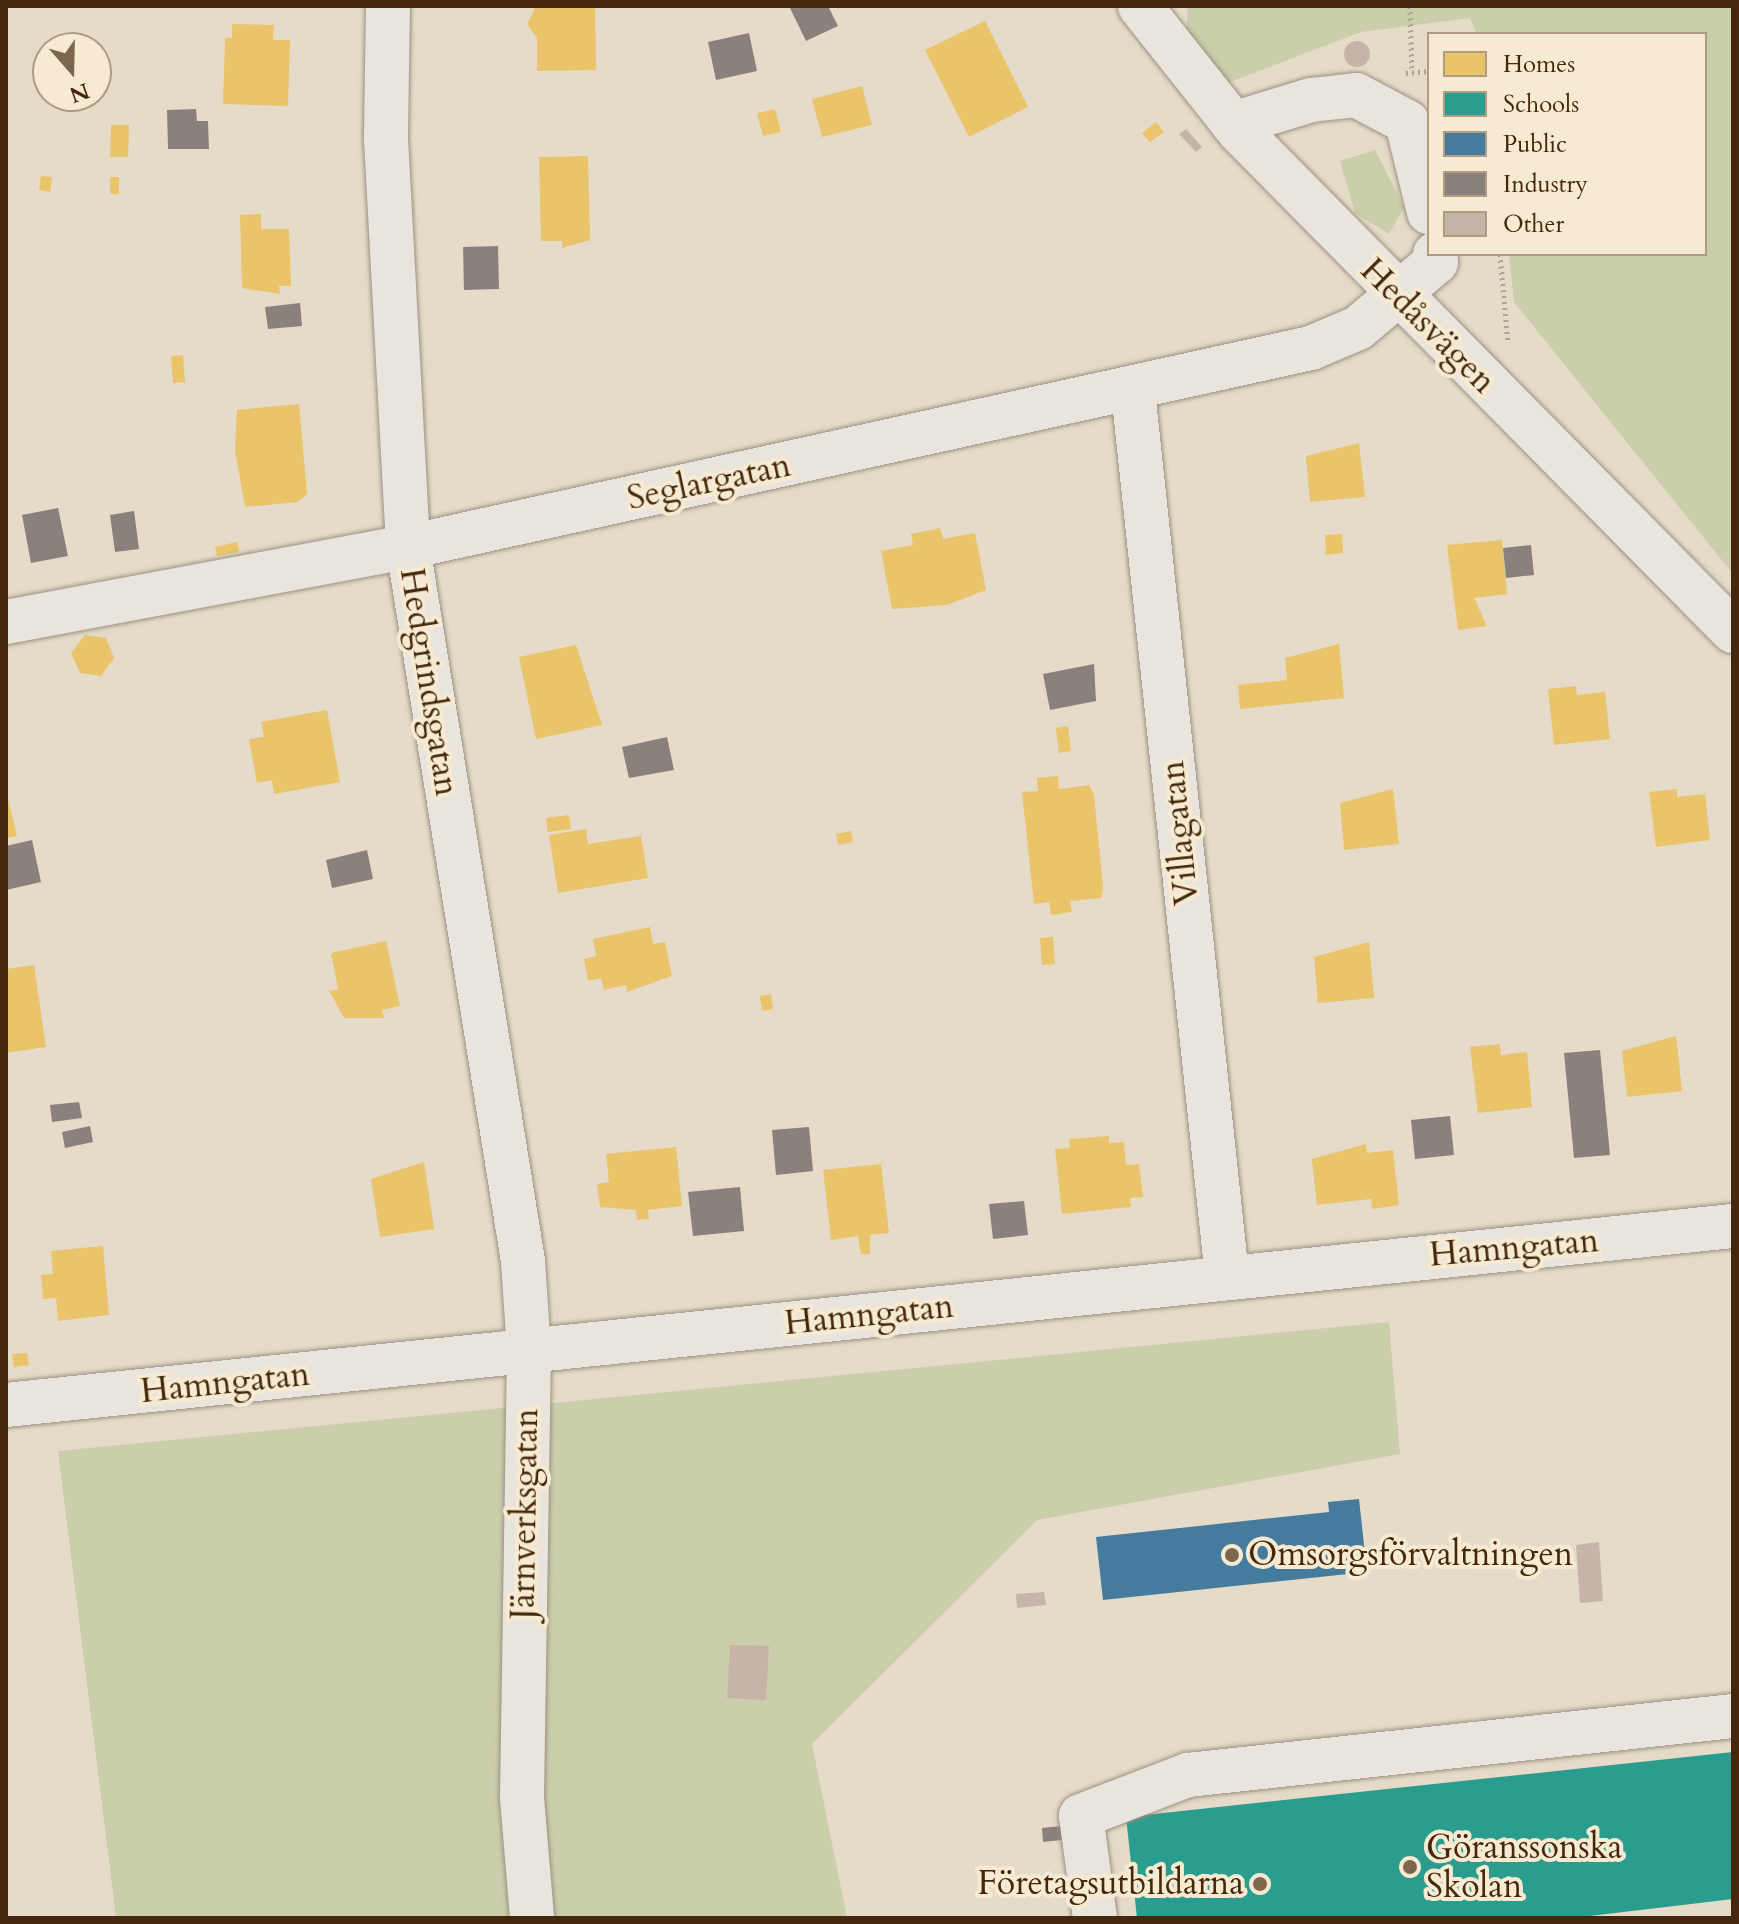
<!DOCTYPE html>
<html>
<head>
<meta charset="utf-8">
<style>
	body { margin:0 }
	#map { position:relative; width:1739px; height:1924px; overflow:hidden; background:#e5dbc8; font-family:Cardo,serif }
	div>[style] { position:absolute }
	.green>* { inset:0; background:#cbceab }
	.homes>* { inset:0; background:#e9c46a }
	.schools>* { inset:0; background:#2a9d8f }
	.public>* { inset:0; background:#457b9d }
	.industry>* { inset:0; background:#8a817c }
	.building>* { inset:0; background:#c7b4a9 }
	.round { border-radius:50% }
	.path>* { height:5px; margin-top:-2.5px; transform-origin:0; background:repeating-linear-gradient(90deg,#aba499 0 2px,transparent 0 6px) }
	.roads { filter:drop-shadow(0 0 2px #9b9183) drop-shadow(0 0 2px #9b9183) }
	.minor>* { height:44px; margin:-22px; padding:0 22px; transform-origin:22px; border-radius:22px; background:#eae5dc }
	.dots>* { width:22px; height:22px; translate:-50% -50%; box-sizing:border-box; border:4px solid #f7ead3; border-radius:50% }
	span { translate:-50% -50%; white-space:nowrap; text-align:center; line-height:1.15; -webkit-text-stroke:8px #f7ead3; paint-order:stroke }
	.street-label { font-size:34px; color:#44270c }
	.poi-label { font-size:34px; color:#44270c }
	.left { translate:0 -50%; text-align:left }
	.right { translate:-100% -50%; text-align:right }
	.frame { position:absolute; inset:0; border:8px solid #44270c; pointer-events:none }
	.legend { position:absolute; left:1427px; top:32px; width:280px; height:224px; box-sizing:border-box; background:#f7ead3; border:2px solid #af9c83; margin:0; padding:10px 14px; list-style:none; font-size:24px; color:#44270c }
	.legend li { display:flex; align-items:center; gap:16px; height:40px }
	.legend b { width:40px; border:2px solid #af9c83 }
	.north { position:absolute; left:32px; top:32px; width:80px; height:80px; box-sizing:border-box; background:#f7ead3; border:2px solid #af9c83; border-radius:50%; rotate:160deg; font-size:22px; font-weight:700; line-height:32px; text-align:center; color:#44270c }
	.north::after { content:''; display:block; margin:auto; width:28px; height:36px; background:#7c664e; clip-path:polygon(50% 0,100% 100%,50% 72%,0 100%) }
</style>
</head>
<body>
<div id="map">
	<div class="green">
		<div style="clip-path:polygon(1188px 6px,1733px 6px,1733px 574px,1514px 302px,1509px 254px,1705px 254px,1705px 34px,1477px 34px,1470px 18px,1361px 32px,1212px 89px,1185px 53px)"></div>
		<div style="clip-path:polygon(1375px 150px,1404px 207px,1389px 234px,1355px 213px,1340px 161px)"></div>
		<div style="clip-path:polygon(1389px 1322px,1400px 1454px,1037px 1520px,812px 1744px,847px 1918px,116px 1918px,58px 1451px)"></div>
	</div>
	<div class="homes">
		<div style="clip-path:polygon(536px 6px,595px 6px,596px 70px,537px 71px,537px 38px,527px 24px)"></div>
		<div style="clip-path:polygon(985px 21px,1028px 107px,969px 137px,925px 50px)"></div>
		<div style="clip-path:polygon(232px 24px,274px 25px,273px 40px,290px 40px,288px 106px,223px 104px,225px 38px,232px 38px)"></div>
		<div style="clip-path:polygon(862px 86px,872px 125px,822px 137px,812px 99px)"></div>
		<div style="clip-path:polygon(775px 109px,781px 132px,763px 136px,757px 113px)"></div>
		<div style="clip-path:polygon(1156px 122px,1164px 132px,1150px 142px,1142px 133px)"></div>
		<div style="clip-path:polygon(111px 125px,129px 125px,128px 157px,110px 157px)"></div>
		<div style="clip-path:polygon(588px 156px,590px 240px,562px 248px,562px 241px,541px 241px,539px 157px)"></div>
		<div style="clip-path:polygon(41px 176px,52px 177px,50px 192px,39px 190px)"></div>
		<div style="clip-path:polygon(110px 177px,119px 177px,119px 194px,110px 194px)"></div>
		<div style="clip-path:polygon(261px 214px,261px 229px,289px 229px,291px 286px,279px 286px,280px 294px,242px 288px,240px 215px)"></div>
		<div style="clip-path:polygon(183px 355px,185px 382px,173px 383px,171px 356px)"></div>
		<div style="clip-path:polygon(299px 404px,307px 494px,298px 502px,245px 507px,235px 451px,237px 410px)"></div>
		<div style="clip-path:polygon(1359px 443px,1365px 497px,1310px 502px,1306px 456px)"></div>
		<div style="clip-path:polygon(940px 528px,943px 539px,975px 533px,986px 590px,947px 605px,892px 609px,881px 551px,913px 545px,911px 534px)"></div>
		<div style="clip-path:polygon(1342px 534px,1343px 553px,1326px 555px,1325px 535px)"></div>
		<div style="clip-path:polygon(1502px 540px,1507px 594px,1474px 598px,1487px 626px,1458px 630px,1447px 545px)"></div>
		<div style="clip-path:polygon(237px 542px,239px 552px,217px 556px,215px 547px)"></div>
		<div style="clip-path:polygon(85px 635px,106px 638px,114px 658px,101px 676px,80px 673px,71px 653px)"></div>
		<div style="clip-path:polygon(1339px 644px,1344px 698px,1240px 709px,1238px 685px,1287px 680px,1285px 658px)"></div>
		<div style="clip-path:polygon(576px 645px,602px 725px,536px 739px,519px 657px)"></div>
		<div style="clip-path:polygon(1576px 686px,1577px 695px,1605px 692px,1610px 739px,1554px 745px,1548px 689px)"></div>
		<div style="clip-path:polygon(327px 710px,340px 782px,274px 794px,272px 780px,257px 783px,249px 739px,264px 737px,261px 722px)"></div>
		<div style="clip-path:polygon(1068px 726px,1071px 751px,1059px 753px,1056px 728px)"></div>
		<div style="clip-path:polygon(1058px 776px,1059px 789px,1089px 785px,1094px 794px,1103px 888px,1101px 898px,1070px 901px,1072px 912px,1051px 915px,1049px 902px,1034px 904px,1022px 792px,1038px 791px,1037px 778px)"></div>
		<div style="clip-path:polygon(1393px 789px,1399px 844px,1344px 850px,1340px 803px)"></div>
		<div style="clip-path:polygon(1677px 789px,1677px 797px,1705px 794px,1710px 840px,1656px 847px,1649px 792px)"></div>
		<div style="clip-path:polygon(6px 791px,17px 836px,6px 838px)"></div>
		<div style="clip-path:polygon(569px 815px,571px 829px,548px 832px,546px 818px)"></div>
		<div style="clip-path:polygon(586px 829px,588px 844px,641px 836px,648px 878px,558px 893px,549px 835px)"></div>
		<div style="clip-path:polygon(851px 831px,853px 842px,838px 845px,836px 834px)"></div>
		<div style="clip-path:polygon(650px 927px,653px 944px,665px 942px,672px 976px,627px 992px,626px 985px,604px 990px,601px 978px,588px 981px,584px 959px,596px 956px,593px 939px)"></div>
		<div style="clip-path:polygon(1053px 937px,1055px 964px,1042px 965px,1040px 938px)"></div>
		<div style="clip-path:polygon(386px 941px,400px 1006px,382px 1010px,384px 1018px,344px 1018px,329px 991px,338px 989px,331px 953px)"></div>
		<div style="clip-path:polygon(1369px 942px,1374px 998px,1318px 1003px,1314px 957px)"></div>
		<div style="clip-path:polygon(34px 965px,46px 1047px,6px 1053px,6px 969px)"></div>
		<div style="clip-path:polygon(771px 994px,773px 1009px,762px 1011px,760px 996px)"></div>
		<div style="clip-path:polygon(1676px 1036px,1682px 1091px,1627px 1097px,1622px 1051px)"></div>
		<div style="clip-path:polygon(1500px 1044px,1501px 1055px,1527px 1052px,1532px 1107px,1478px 1113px,1470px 1047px)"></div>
		<div style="clip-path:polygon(1109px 1136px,1109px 1143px,1124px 1142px,1126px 1165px,1139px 1164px,1143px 1197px,1130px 1198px,1131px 1207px,1062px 1214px,1055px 1149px,1070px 1148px,1069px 1139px)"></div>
		<div style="clip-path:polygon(1366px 1144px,1367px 1153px,1393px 1150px,1399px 1205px,1372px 1209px,1371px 1199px,1317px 1205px,1312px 1159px)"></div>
		<div style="clip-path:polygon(676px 1147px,682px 1206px,648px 1210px,649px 1219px,637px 1220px,636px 1210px,600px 1207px,597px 1184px,609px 1182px,606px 1154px)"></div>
		<div style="clip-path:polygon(424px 1162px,434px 1229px,380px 1237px,371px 1179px)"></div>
		<div style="clip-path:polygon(881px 1164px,889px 1233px,870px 1235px,870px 1254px,861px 1254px,858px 1236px,831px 1240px,823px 1170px)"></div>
		<div style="clip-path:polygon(103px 1246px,109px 1315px,58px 1321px,56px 1298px,43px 1299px,41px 1275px,53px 1274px,51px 1251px)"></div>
		<div style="clip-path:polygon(27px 1353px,29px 1365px,14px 1367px,12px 1354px)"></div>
	</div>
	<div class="schools">
		<div style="clip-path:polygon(1733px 1752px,1733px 1899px,1573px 1918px,1137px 1918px,1126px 1817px)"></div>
	</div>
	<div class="public">
		<div style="clip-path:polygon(1359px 1499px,1367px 1572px,1103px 1600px,1096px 1537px,1329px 1512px,1328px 1502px)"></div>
	</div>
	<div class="industry">
		<div style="clip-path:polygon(789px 6px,828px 6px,838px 26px,806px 41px)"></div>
		<div style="clip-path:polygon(749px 33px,757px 71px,716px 80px,708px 42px)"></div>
		<div style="clip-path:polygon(196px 109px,197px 121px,208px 121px,209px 149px,168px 149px,167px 110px)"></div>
		<div style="clip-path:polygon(498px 246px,499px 289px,464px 290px,463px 247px)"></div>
		<div style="clip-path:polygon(300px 303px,302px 326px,268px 329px,265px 307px)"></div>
		<div style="clip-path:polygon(58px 508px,68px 556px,31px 563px,22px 515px)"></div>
		<div style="clip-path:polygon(134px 511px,139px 549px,115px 552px,110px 515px)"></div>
		<div style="clip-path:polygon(1531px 545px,1534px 575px,1506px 578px,1503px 548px)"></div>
		<div style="clip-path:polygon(1094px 664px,1096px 701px,1050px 710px,1043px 674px)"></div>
		<div style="clip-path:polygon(667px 737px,674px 770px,629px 778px,622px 747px)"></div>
		<div style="clip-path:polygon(32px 840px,41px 882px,6px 890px,6px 846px)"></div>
		<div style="clip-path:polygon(367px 850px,373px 879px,332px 888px,326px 860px)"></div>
		<div style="clip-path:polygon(1600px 1050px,1610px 1155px,1574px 1158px,1564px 1053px)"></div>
		<div style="clip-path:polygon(79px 1102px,82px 1118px,52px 1122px,50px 1105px)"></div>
		<div style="clip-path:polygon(1450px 1116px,1454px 1155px,1415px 1159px,1411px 1120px)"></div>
		<div style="clip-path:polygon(90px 1126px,93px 1142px,65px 1148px,62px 1132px)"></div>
		<div style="clip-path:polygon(809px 1127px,813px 1171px,776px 1175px,772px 1130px)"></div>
		<div style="clip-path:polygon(740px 1187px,744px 1231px,693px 1236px,688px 1192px)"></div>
		<div style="clip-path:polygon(1024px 1201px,1028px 1235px,993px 1239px,989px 1204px)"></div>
		<div style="clip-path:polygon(1070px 1825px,1071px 1839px,1043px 1842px,1042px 1828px)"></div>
	</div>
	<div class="building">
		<div class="round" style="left:1344px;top:41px;width:26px;height:26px"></div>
		<div style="clip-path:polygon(1186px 129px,1202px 147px,1196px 152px,1179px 134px)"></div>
		<div style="clip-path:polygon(1599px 1542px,1603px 1601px,1580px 1603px,1576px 1545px)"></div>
		<div style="clip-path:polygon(1044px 1592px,1046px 1605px,1017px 1608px,1016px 1594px)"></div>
		<div style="clip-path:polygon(730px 1645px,769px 1646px,766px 1700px,727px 1698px)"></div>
	</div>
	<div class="path">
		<div style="left:1410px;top:6px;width:66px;rotate:88.3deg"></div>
		<div style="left:1406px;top:73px;width:23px;rotate:-5deg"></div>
		<div style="left:1500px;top:254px;width:90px;rotate:84.9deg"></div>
	</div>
	<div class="roads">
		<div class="minor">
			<div style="left:388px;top:6px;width:133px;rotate:90.9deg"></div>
			<div style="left:386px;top:139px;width:409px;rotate:86.9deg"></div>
			<div style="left:408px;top:547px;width:723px;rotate:80.85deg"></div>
			<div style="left:523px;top:1261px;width:91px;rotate:86.2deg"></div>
			<div style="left:529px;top:1352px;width:446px;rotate:90.9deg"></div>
			<div style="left:522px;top:1798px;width:120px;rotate:85.2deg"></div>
			<div style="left:1140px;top:6px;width:159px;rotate:51.6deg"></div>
			<div style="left:1239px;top:131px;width:703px;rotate:45.35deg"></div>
			<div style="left:1233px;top:124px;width:82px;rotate:-17.1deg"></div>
			<div style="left:1311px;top:100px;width:45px;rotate:-6.3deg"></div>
			<div style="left:1356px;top:95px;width:58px;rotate:27.9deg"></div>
			<div style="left:1407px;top:122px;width:93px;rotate:76.3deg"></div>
			<div style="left:1133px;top:391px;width:890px;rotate:83.94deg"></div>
			<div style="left:6px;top:622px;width:409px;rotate:-10.6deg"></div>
			<div style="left:408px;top:547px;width:925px;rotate:-12.43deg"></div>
			<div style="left:1311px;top:348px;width:51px;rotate:-23.1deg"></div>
			<div style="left:1358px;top:328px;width:102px;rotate:-40.2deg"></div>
			<div style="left:1436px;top:262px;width:8px;rotate:-97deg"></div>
			<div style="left:6px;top:1405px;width:1736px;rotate:-5.92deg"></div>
			<div style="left:1095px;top:1918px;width:103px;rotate:-97.8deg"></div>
			<div style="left:1081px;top:1816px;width:115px;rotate:-21deg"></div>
			<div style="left:1188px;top:1775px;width:548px;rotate:-6.18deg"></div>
		</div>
	</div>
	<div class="dots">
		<div style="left:1232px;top:1555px;background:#7c664e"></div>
		<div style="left:1410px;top:1867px;background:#7c664e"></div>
		<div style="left:1260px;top:1884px;background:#7c664e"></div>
	</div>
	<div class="street-label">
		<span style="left:1428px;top:326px;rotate:45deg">Hedåsvägen</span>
		<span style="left:709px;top:482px;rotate:-12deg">Seglargatan</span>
		<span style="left:429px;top:682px;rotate:81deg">Hedgrindsgatan</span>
		<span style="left:1180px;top:833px;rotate:-96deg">Villagatan</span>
		<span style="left:1514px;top:1248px;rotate:-5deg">Hamngatan</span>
		<span style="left:869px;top:1315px;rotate:-6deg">Hamngatan</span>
		<span style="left:225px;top:1383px;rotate:-6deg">Hamngatan</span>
		<span style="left:525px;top:1514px;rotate:-89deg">Järnverksgatan</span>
	</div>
	<div class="poi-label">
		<span class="left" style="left:1248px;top:1555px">Omsorgsförvaltningen</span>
		<span class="left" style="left:1426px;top:1867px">Göranssonska<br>Skolan</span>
		<span class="right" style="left:1244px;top:1884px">Företagsutbildarna</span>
	</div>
	<div class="frame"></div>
	<ul class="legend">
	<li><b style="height:22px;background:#e9c46a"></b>Homes</li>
	<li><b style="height:22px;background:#2a9d8f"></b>Schools</li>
	<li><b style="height:22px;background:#457b9d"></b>Public</li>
	<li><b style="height:22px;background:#8a817c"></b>Industry</li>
	<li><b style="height:22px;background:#c7b4a9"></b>Other</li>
	</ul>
	<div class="north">N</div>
</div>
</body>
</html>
